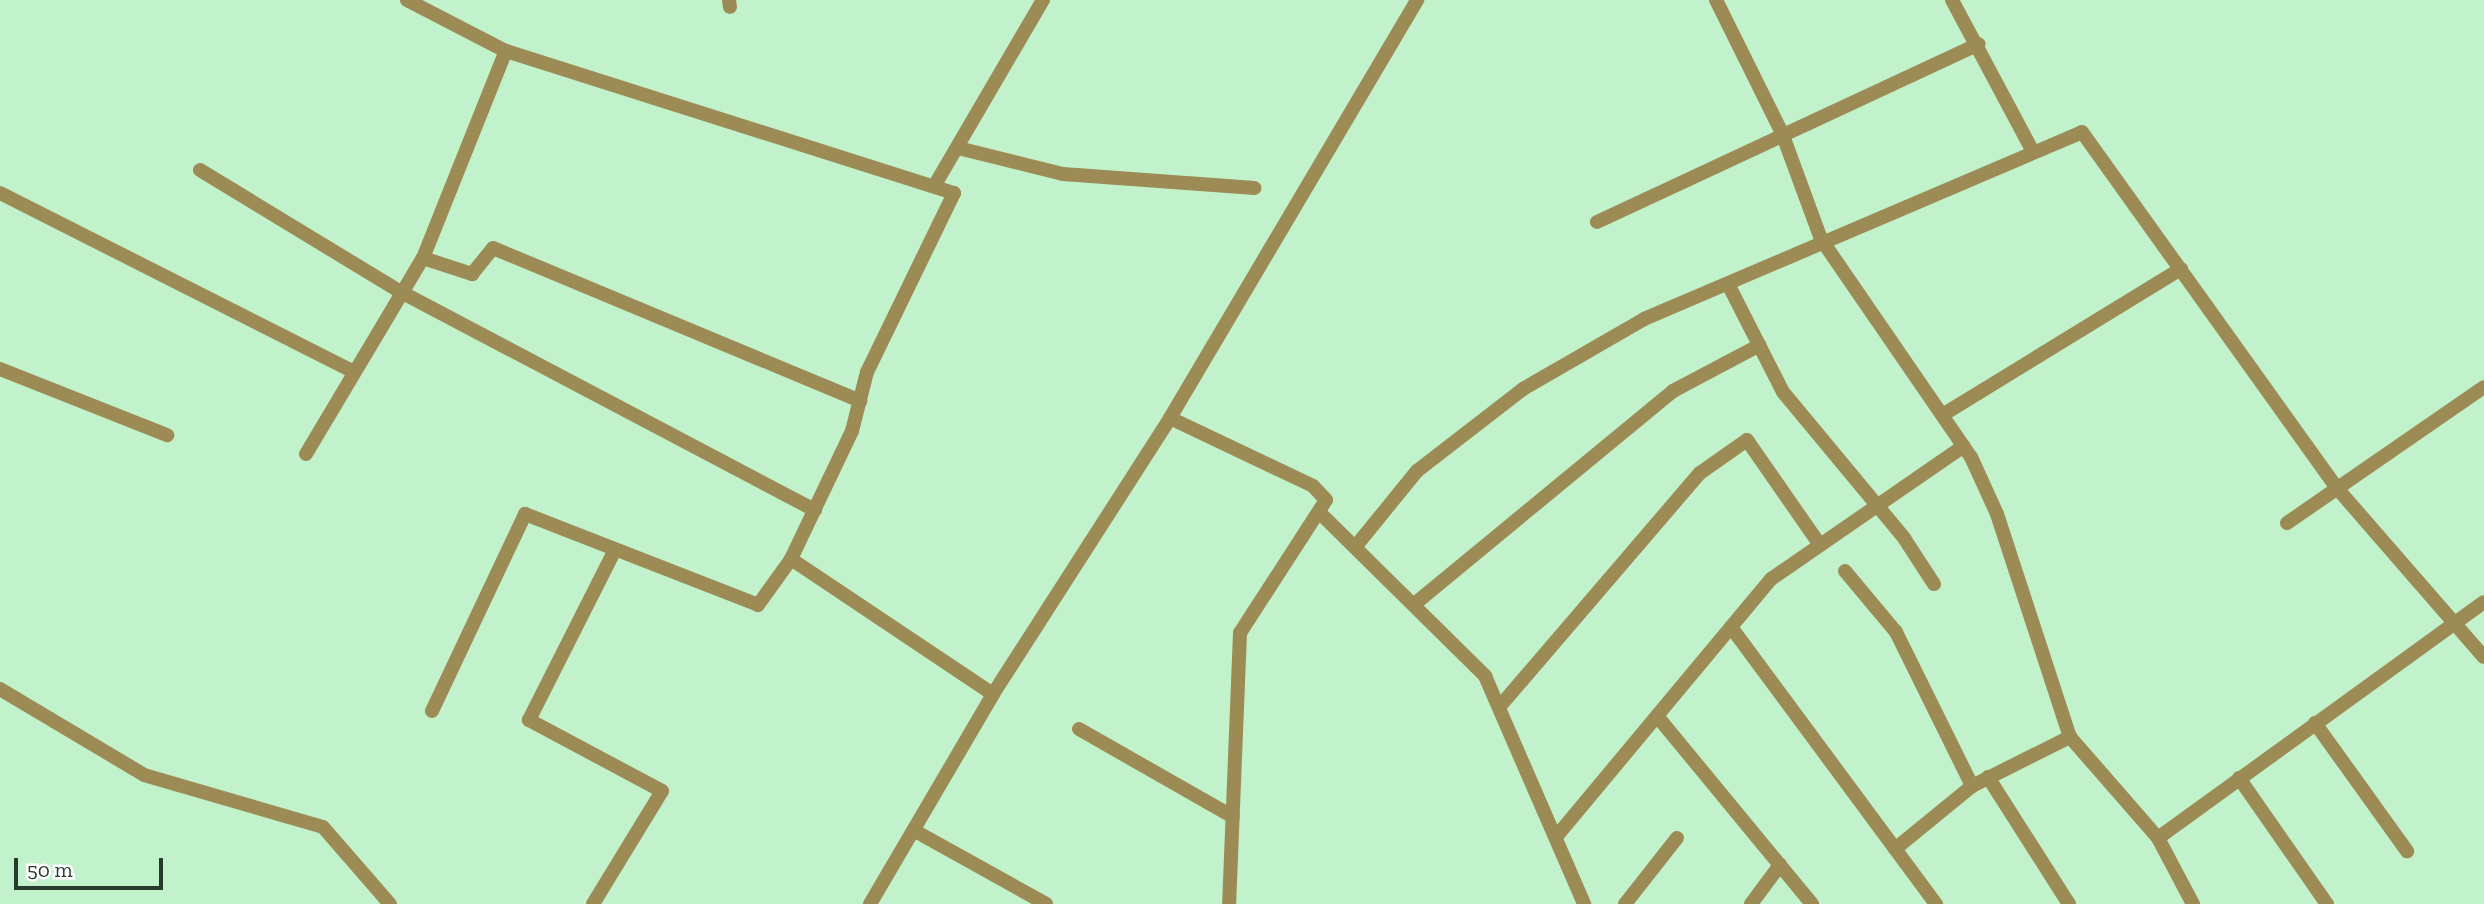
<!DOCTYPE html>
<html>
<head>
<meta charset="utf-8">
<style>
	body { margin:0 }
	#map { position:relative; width:2484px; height:904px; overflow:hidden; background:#c1f2cc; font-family:"Zilla Slab",serif }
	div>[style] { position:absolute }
	.street>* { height:14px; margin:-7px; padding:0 7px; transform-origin:7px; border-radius:7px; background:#9c8b55 }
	span { translate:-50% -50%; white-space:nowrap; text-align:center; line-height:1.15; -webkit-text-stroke:7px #fff; paint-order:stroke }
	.scale { position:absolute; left:14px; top:858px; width:149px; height:32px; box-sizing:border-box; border:4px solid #273b2c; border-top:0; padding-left:9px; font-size:21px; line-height:24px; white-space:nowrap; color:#273b2c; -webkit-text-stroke:5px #fff; paint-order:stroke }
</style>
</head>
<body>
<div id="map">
	<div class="street">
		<div style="left:407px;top:0;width:111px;rotate:27.3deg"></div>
		<div style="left:506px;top:51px;width:470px;rotate:17.6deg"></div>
		<div style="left:954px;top:193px;width:199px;rotate:115.9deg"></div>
		<div style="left:867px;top:372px;width:61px;rotate:104.3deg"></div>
		<div style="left:852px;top:431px;width:142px;rotate:115.5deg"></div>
		<div style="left:791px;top:559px;width:243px;rotate:33.8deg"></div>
		<div style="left:729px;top:0;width:7px;rotate:82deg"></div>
		<div style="left:1716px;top:0;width:148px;rotate:63.6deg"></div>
		<div style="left:1782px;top:133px;width:113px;rotate:69.8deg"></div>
		<div style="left:1821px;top:239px;width:265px;rotate:55.5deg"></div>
		<div style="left:1971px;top:457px;width:63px;rotate:65.5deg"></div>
		<div style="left:1997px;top:514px;width:235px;rotate:71.9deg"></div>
		<div style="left:2070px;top:737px;width:134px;rotate:48.9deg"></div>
		<div style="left:2158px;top:838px;width:75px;rotate:62.1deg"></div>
		<div style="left:1952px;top:0;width:172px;rotate:61.9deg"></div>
		<div style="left:958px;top:148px;width:108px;rotate:13.9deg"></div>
		<div style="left:1063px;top:174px;width:192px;rotate:4.2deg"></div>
		<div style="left:200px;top:170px;width:235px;rotate:31.3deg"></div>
		<div style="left:401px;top:292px;width:468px;rotate:27.8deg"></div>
		<div style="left:936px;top:183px;width:212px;rotate:-59.7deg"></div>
		<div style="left:0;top:193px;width:394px;rotate:26.8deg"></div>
		<div style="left:1597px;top:222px;width:421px;rotate:-25deg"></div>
		<div style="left:423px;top:258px;width:52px;rotate:18.1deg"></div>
		<div style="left:472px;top:274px;width:33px;rotate:-51deg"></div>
		<div style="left:493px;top:248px;width:398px;rotate:22.6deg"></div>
		<div style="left:1728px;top:284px;width:121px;rotate:63deg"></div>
		<div style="left:1783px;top:392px;width:190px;rotate:50.3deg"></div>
		<div style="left:1904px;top:538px;width:55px;rotate:56.9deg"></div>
		<div style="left:0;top:369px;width:180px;rotate:21.6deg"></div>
		<div style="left:1944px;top:414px;width:278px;rotate:-31.5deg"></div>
		<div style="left:1170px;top:418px;width:158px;rotate:25.4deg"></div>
		<div style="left:1313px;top:486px;width:19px;rotate:47deg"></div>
		<div style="left:1326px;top:500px;width:158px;rotate:122.9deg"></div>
		<div style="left:1240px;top:633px;width:271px;rotate:92.3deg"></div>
		<div style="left:306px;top:454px;width:228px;rotate:-59.2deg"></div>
		<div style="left:423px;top:258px;width:223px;rotate:-68.2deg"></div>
		<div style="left:1321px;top:514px;width:231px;rotate:44.6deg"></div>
		<div style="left:1485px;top:676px;width:249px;rotate:66.5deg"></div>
		<div style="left:2287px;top:523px;width:239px;rotate:-34.6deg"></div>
		<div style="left:1356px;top:546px;width:97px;rotate:-50.9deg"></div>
		<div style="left:1417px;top:471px;width:134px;rotate:-37.7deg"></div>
		<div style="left:1523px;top:389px;width:140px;rotate:-30deg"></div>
		<div style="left:1644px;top:319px;width:476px;rotate:-23.1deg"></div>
		<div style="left:2082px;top:132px;width:437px;rotate:54.4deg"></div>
		<div style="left:2336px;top:487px;width:225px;rotate:49deg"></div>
		<div style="left:1845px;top:571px;width:80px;rotate:50.1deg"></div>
		<div style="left:1896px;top:632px;width:172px;rotate:63.7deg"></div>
		<div style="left:1417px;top:602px;width:332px;rotate:-39.5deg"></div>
		<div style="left:1673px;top:391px;width:98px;rotate:-27.9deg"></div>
		<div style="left:1731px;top:627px;width:345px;rotate:53.5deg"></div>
		<div style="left:0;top:689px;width:168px;rotate:30.8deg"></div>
		<div style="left:144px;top:775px;width:186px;rotate:16.2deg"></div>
		<div style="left:323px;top:827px;width:102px;rotate:49deg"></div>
		<div style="left:1501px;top:705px;width:306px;rotate:-49.4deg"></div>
		<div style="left:1700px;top:473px;width:57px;rotate:-35.1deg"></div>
		<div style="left:1747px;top:440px;width:128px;rotate:55.2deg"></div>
		<div style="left:432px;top:711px;width:218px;rotate:-64.7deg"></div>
		<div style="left:525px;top:514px;width:250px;rotate:21.3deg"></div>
		<div style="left:758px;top:605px;width:57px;rotate:-54.3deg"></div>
		<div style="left:1657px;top:716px;width:244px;rotate:50.5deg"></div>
		<div style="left:2315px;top:723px;width:158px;rotate:54.3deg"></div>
		<div style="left:1079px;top:729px;width:177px;rotate:29.7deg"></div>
		<div style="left:1988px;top:777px;width:151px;rotate:57.5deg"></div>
		<div style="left:2239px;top:778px;width:154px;rotate:55.1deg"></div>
		<div style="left:915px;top:831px;width:150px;rotate:29.1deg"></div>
		<div style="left:1556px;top:837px;width:336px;rotate:-50.2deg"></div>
		<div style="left:1771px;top:579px;width:234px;rotate:-34.6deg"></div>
		<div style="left:2158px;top:838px;width:402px;rotate:-35.9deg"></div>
		<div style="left:1895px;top:849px;width:99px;rotate:-39.3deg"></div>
		<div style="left:1972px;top:786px;width:110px;rotate:-26.6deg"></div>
		<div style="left:593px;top:904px;width:132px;rotate:-58.6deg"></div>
		<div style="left:662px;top:791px;width:151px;rotate:-151.9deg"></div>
		<div style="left:529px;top:720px;width:191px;rotate:-63.2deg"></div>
		<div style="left:870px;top:904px;width:243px;rotate:-59.6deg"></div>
		<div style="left:993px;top:694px;width:328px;rotate:-57.3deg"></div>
		<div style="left:1170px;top:418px;width:486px;rotate:-59.4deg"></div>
		<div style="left:1625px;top:904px;width:84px;rotate:-51.8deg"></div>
		<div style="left:1751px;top:904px;width:49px;rotate:-53.4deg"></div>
	</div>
	<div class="scale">50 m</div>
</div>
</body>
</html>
